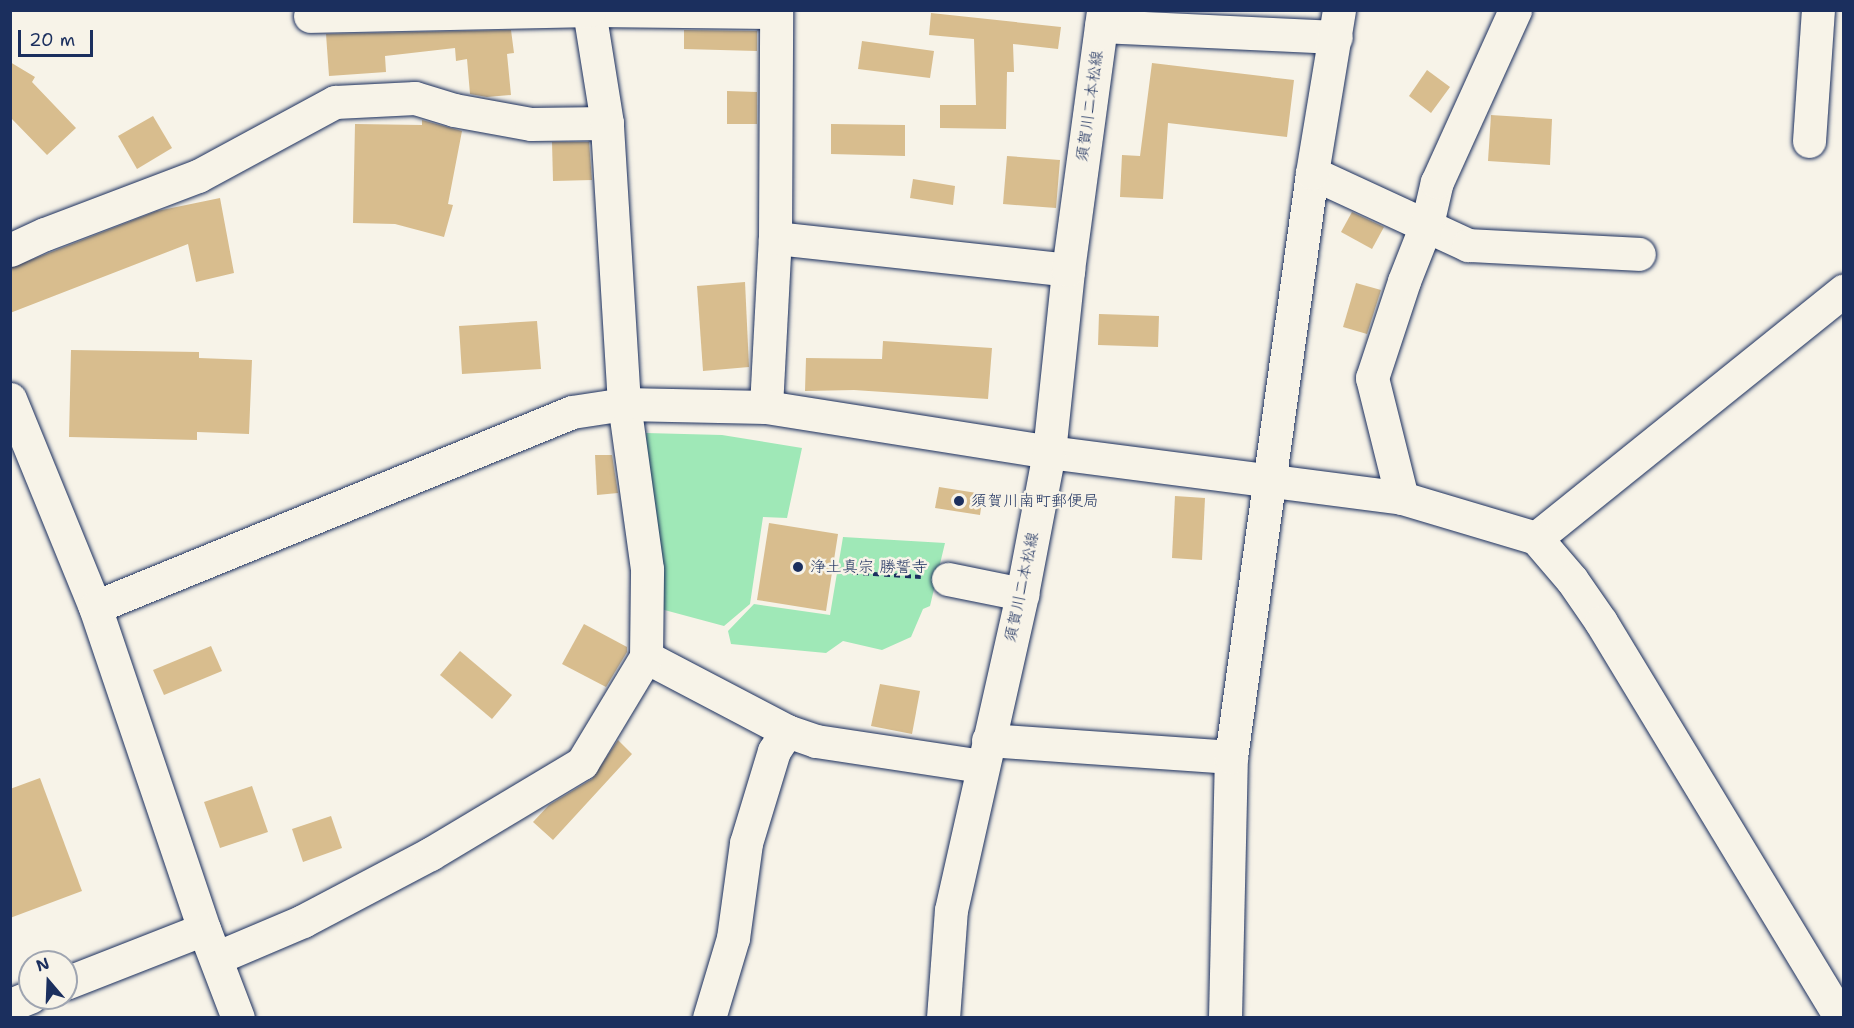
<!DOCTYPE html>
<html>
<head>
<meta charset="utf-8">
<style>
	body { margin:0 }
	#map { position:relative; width:1854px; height:1028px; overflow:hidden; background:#f7f3e8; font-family:"Shantell Sans","Klee One",sans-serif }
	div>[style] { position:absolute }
	.green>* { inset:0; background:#9fe8b7 }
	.building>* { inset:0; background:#d8bd8e }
	.path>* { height:4px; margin-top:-2px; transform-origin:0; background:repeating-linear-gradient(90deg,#1b2f5e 0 6px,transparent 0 10.5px) }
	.roads { filter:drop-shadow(0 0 2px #1b2f5e) drop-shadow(0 0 2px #1b2f5e) }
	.minor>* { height:33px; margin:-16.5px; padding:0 16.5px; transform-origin:16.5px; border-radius:16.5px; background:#f7f3e8 }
	.major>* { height:33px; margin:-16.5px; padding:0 16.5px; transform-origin:16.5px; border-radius:16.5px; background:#f7f3e8 }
	.dots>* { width:16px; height:16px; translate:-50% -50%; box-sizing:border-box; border:3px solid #f7f3e8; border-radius:50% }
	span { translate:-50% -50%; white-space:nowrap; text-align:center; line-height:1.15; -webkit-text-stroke:5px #f7f3e8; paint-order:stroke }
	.street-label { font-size:16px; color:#1b2f5e }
	.poi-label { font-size:16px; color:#1b2f5e }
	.left { translate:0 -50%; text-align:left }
	.frame { position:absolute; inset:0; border:12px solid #1b2f5e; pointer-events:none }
	.north { position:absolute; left:18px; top:950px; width:60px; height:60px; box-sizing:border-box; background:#f7f3e8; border:2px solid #9fa5b1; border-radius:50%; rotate:341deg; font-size:16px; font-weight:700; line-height:24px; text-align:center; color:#1b2f5e }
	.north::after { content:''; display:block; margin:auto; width:21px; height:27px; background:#1b2f5e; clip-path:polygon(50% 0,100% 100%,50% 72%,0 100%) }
	.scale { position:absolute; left:18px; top:30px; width:75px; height:27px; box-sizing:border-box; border:3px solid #1b2f5e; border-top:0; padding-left:8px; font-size:18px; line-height:21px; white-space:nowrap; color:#1b2f5e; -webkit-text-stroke:4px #f7f3e8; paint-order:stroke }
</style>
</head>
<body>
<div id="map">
	<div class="green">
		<div style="clip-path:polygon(646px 433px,722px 435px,802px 448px,787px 518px,763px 517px,750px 604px,724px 626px,657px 608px)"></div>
		<div style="clip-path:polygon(843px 537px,945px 543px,930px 606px,923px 609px,911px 637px,882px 650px,843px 641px,826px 653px,731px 644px,728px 631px,754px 604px,830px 615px)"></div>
	</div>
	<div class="building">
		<div style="clip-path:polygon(931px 13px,1061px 27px,1058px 49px,1013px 44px,1014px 72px,1007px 72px,1006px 129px,940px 128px,940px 105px,976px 105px,974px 39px,929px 35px)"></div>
		<div style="clip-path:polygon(511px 30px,514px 53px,507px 54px,511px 95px,487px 97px,470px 94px,467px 59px,456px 61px,455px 48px,385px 56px,386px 72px,329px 76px,326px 34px)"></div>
		<div style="clip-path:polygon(684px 30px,757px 31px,757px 51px,684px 49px)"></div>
		<div style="clip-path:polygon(862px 41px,934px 51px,930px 78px,858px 69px)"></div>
		<div style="clip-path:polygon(10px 62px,35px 77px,32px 82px,76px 128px,47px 155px,10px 117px)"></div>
		<div style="clip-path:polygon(1152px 63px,1294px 80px,1287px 137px,1168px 123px,1163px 199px,1120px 197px,1122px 155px,1140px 156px)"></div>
		<div style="clip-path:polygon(1427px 70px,1450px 87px,1431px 113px,1409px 96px)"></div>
		<div style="clip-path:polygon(727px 91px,757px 92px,757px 124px,727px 124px)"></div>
		<div style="clip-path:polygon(1491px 115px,1552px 119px,1550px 165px,1488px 161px)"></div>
		<div style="clip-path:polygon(153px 116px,172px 148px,137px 169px,118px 136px)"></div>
		<div style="clip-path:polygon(422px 120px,462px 131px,448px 204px,453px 205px,444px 237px,395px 224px,353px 223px,355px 124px,422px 125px)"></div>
		<div style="clip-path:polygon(831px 124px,905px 125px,905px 156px,831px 154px)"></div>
		<div style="clip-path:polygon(552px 142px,589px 142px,592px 180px,553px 181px)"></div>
		<div style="clip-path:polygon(1007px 156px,1060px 160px,1056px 208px,1003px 204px)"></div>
		<div style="clip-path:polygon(913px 179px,955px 186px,953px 205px,910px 198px)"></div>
		<div style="clip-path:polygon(220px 198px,234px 273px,196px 282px,188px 244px,10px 313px,10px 268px,157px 211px)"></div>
		<div style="clip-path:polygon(1352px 212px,1384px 227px,1372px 249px,1341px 232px)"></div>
		<div style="clip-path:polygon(745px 282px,749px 367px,703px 371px,697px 286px)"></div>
		<div style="clip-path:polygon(1356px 283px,1381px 290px,1367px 334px,1343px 327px)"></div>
		<div style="clip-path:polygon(1099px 314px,1159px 316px,1158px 347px,1098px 345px)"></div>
		<div style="clip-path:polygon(537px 321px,541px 369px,462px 374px,459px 326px)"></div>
		<div style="clip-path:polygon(883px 341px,992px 348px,988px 399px,854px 390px,805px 391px,806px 358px,882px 359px)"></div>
		<div style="clip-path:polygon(71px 350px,199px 352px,199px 358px,252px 360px,249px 434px,197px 432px,197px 440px,69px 437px)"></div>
		<div style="clip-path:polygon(595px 455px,612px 455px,618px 493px,597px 495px)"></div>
		<div style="clip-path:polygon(939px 487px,983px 494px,980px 515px,935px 508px)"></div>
		<div style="clip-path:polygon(1175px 496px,1205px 498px,1202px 560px,1172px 558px)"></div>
		<div style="clip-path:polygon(769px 523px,838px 534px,826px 611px,757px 600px)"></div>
		<div style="clip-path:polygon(584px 624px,627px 647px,627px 652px,606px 687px,562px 664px)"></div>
		<div style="clip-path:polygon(211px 646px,222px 671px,164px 695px,153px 670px)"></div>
		<div style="clip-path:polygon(460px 651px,512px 695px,492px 719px,440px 675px)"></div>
		<div style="clip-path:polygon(880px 684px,920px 691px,912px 734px,871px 726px)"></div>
		<div style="clip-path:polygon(618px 740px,632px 754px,553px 840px,533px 822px,549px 805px,592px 779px)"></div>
		<div style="clip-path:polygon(40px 778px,82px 891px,10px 918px,10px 789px)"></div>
		<div style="clip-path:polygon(252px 786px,268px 832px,220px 848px,204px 802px)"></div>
		<div style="clip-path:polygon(331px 816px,342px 848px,303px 862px,292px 829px)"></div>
	</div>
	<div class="path">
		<div style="left:842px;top:572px;width:79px;rotate:3.6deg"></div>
	</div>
	<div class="roads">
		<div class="minor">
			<div style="left:589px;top:10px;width:187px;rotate:0.6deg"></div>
			<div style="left:1101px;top:26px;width:235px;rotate:2.7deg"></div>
			<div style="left:1809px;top:141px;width:131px;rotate:-86.1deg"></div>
			<div style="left:1312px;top:173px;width:172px;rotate:24.8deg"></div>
			<div style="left:1468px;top:245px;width:171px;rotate:3deg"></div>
			<div style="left:775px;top:238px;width:295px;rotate:6.2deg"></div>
			<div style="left:10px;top:250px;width:38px;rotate:-25deg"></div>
			<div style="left:45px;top:234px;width:164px;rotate:-20.8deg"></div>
			<div style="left:198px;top:176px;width:156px;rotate:-28.4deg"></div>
			<div style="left:335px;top:102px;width:80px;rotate:-2.9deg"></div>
			<div style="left:415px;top:98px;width:41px;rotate:17.1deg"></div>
			<div style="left:454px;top:110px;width:78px;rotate:10.3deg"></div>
			<div style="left:531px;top:124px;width:76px;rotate:-0.8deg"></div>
			<div style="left:10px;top:399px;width:225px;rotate:67.8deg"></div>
			<div style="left:95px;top:607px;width:340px;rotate:71.3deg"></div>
			<div style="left:204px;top:929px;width:95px;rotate:69.1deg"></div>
			<div style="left:766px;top:407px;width:169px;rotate:-87deg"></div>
			<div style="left:775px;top:238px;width:228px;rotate:-89.7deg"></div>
			<div style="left:1402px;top:498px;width:124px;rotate:-104deg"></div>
			<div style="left:1372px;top:378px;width:102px;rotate:-71.7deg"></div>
			<div style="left:1404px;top:281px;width:66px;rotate:-68.5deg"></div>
			<div style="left:1428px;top:220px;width:39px;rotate:-77deg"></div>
			<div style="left:1437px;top:182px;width:189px;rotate:-65.6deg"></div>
			<div style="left:1536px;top:538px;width:395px;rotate:-38.8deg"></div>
			<div style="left:948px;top:579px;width:76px;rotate:11.5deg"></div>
			<div style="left:95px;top:607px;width:515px;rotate:-22.23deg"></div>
			<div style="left:572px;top:412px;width:53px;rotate:-8.7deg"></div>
			<div style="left:624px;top:404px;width:142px;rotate:1.2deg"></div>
			<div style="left:766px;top:407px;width:287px;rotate:9deg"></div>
			<div style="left:1049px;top:452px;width:356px;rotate:7.4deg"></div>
			<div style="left:1402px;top:498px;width:140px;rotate:16.6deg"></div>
			<div style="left:1536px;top:538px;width:55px;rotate:49.4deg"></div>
			<div style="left:1572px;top:580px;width:51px;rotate:55.4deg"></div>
			<div style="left:1601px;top:622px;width:463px;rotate:58.8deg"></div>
			<div style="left:646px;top:657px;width:159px;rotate:27.7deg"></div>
			<div style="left:787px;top:731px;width:31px;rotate:19deg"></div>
			<div style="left:816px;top:741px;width:168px;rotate:8.6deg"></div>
			<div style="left:988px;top:740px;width:244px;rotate:4deg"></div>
			<div style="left:216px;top:958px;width:95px;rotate:-23deg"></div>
			<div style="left:303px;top:921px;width:144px;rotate:-27.8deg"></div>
			<div style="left:430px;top:854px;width:177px;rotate:-30.9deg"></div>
			<div style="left:582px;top:763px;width:124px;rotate:-58.9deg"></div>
			<div style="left:646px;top:657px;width:88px;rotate:-89.3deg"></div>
			<div style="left:647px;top:569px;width:167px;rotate:-97.9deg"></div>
			<div style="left:624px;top:404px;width:282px;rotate:-93.5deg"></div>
			<div style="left:607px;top:123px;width:114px;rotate:-99.1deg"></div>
			<div style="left:589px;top:10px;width:279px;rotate:178.8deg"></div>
			<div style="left:66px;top:983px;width:148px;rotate:-21.4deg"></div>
			<div style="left:10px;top:1005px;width:22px;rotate:-22deg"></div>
			<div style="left:709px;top:1018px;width:84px;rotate:-73.3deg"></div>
			<div style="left:733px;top:938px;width:96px;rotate:-82.2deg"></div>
			<div style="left:746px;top:843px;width:96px;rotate:-73.1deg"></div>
			<div style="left:774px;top:751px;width:24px;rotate:-57deg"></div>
			<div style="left:1225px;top:1018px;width:261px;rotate:-88.7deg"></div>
			<div style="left:1231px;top:757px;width:590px;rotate:-82.1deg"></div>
			<div style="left:1312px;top:173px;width:165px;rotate:-80.6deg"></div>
		</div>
		<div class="major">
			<div style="left:943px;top:1018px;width:108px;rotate:-85.8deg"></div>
			<div style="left:951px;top:910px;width:324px;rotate:-77.3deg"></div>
			<div style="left:1022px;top:594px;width:145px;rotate:-79.2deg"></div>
			<div style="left:1049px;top:452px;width:183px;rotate:-84deg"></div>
			<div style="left:1068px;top:270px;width:262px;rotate:-82.3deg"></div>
		</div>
	</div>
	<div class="dots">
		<div style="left:959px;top:501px;background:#1b2f5e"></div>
		<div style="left:798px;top:567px;background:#1b2f5e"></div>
	</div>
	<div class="street-label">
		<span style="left:1090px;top:106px;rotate:-82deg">須賀川二本松線</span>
		<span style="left:1022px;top:587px;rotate:-78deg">須賀川二本松線</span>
	</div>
	<div class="poi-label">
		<span class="left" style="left:971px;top:501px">須賀川南町郵便局</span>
		<span class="left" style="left:810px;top:567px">浄土真宗 勝誓寺</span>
	</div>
	<div class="frame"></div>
	<div class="north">N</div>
	<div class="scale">20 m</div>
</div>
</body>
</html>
